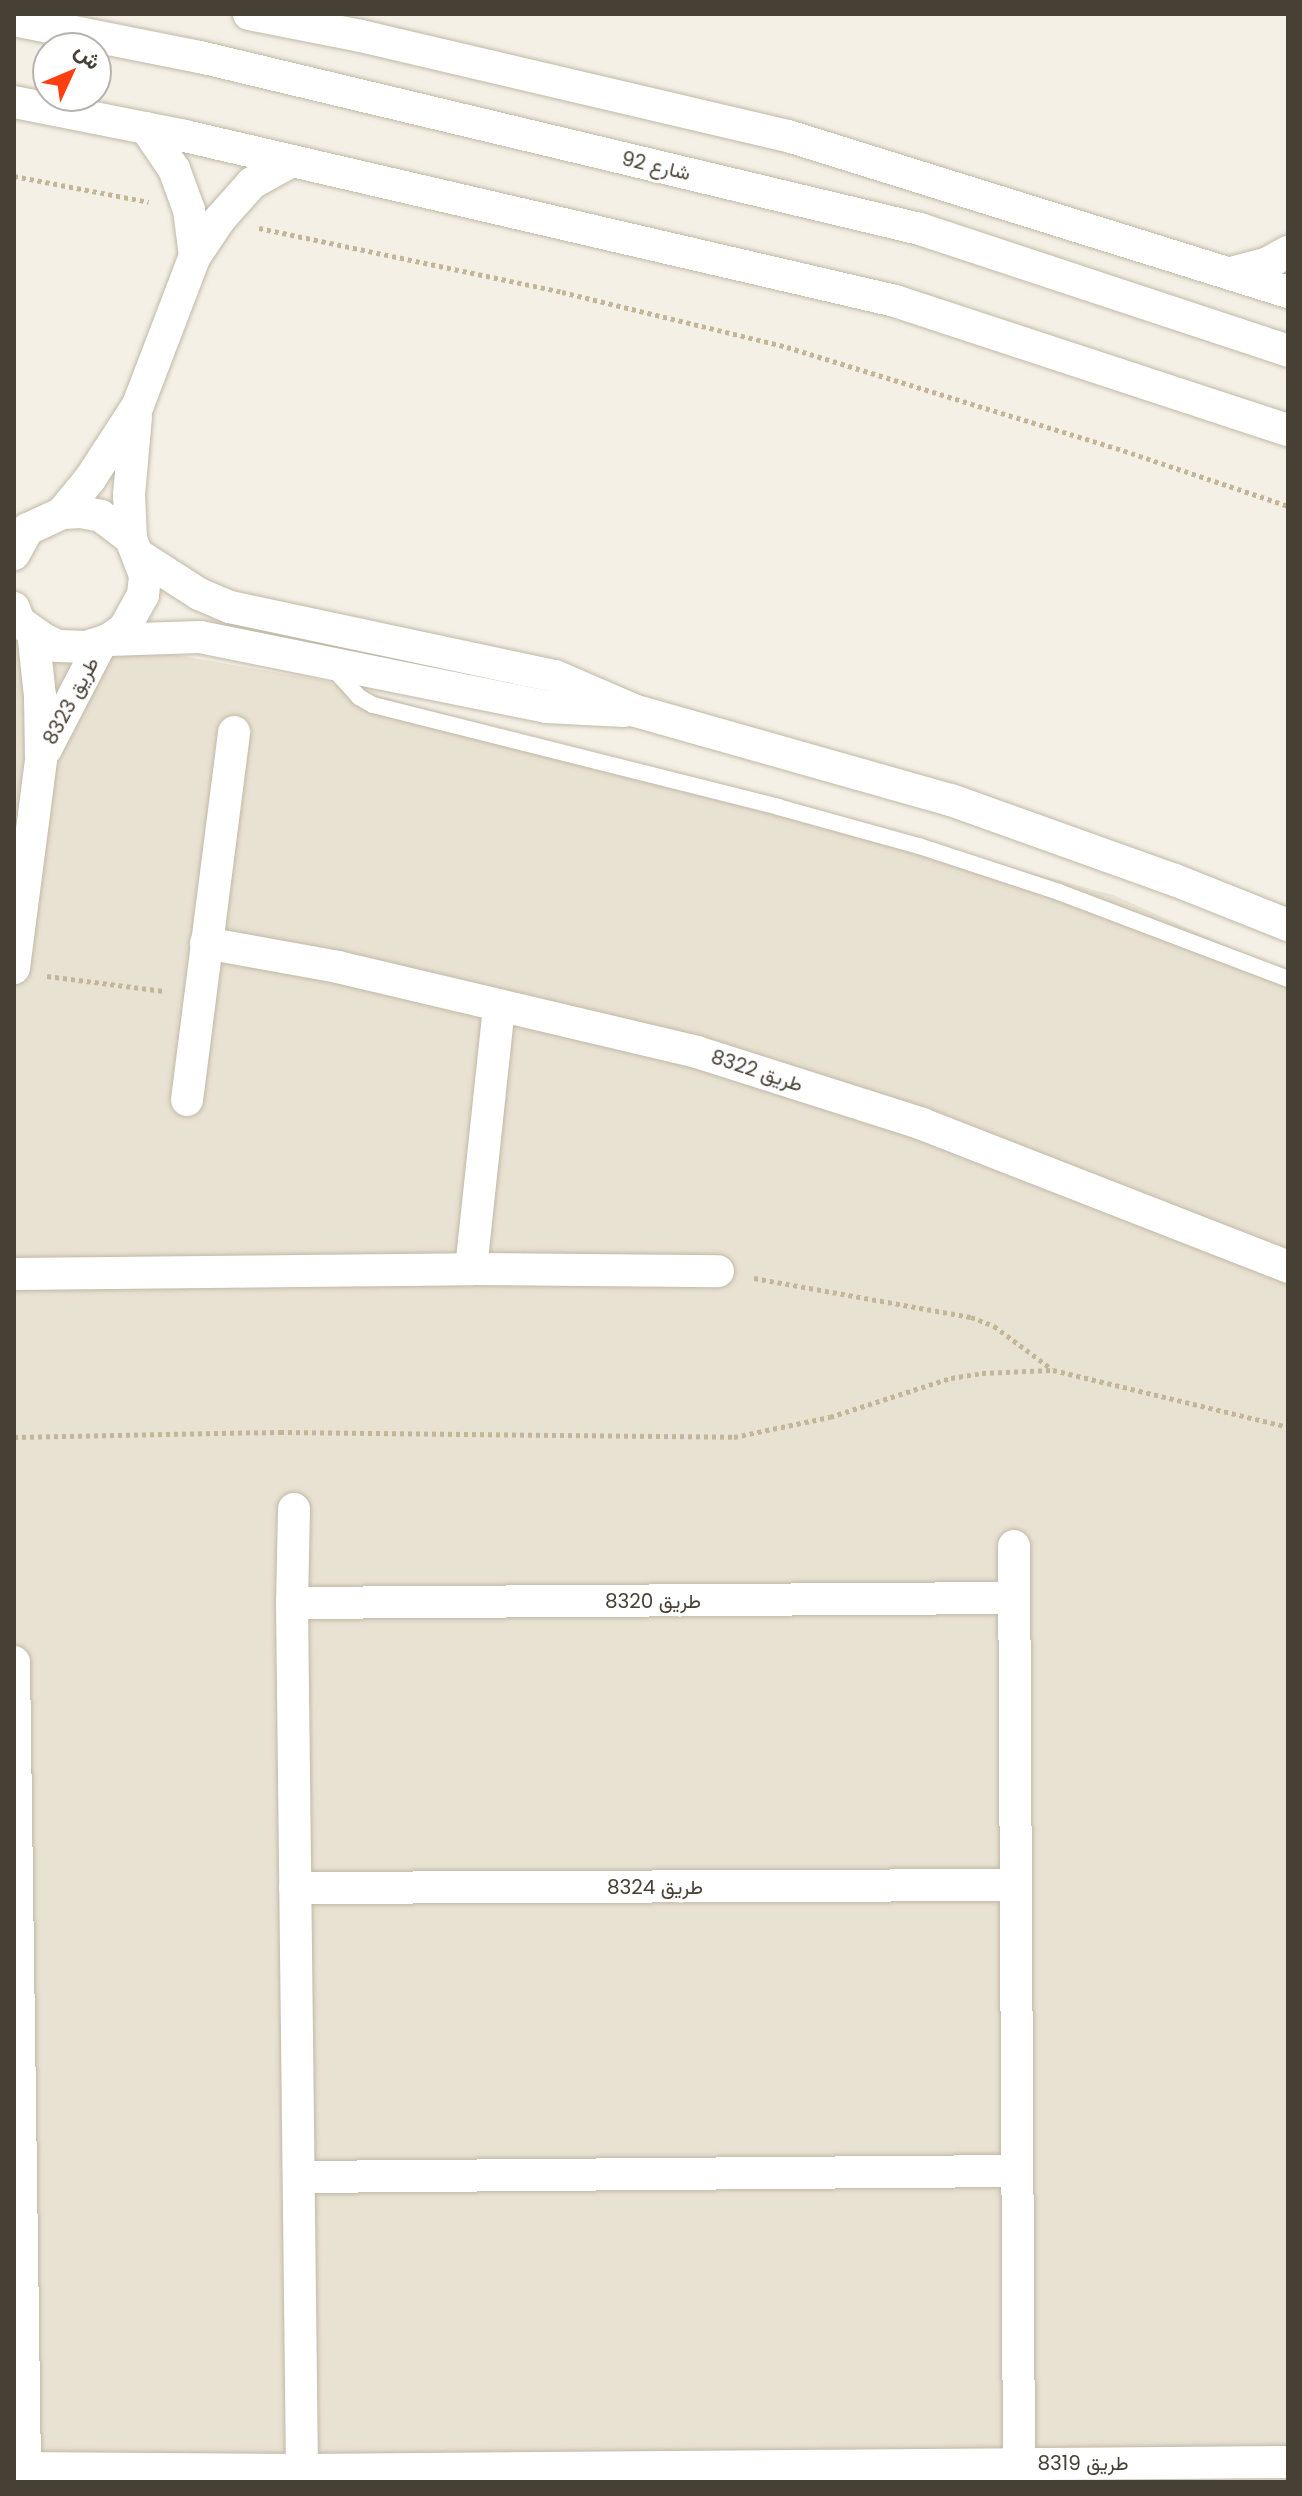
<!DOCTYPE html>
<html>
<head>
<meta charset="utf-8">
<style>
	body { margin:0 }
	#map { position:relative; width:1302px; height:2496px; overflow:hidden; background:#f4f0e5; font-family:Poppins,Vazirmatn,sans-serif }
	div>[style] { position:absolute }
	.residential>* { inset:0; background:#e8e2d2 }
	.path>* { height:5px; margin-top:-2.5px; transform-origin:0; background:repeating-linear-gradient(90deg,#c3b597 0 4px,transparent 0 8px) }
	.roads { filter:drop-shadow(0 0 2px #c0b8a7) drop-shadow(0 0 2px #c0b8a7) }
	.lane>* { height:16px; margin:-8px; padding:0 8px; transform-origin:8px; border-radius:8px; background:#fff }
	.street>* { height:32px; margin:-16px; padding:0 16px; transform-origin:16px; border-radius:16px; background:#fff }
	span { translate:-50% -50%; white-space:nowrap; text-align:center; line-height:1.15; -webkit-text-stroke:6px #fff; paint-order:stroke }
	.street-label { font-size:20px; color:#474034 }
	.frame { position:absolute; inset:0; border:16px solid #474034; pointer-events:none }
	.north { position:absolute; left:32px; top:32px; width:80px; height:80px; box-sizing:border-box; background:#fff; border:2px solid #b5b3ae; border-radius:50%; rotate:46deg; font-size:22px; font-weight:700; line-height:32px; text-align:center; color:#474034 }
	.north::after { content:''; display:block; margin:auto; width:28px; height:36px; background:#ff3e11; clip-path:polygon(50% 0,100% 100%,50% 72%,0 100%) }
</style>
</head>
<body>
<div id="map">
	<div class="residential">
		<div style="clip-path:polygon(14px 627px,320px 680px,1113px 895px,1288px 973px,1288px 2482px,14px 2482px)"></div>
	</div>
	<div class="path">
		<div style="left:14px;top:176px;width:137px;rotate:10.9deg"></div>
		<div style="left:259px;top:228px;width:310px;rotate:11.9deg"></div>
		<div style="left:562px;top:292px;width:232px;rotate:13.7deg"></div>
		<div style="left:787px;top:347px;width:344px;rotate:17.1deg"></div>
		<div style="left:1116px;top:448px;width:182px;rotate:18.6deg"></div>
		<div style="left:47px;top:976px;width:118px;rotate:7.3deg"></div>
		<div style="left:754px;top:1278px;width:220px;rotate:10.2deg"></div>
		<div style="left:971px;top:1317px;width:25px;rotate:21deg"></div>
		<div style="left:994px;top:1326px;width:72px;rotate:36.6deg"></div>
		<div style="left:14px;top:1437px;width:266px;rotate:-1.1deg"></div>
		<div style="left:280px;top:1432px;width:454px;rotate:0.6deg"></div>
		<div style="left:734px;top:1437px;width:98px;rotate:-11.8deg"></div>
		<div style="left:830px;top:1417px;width:127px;rotate:-17.9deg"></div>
		<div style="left:951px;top:1378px;width:31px;rotate:-9deg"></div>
		<div style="left:982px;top:1373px;width:71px;rotate:-2.4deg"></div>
		<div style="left:1053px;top:1370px;width:242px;rotate:13.6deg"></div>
	</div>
	<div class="roads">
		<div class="lane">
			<div style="left:331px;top:666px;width:42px;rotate:47.9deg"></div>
			<div style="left:359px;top:697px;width:16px;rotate:30deg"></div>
			<div style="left:373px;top:705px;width:418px;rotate:14.1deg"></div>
			<div style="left:778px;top:807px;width:146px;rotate:15.5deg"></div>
			<div style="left:919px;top:846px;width:147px;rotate:18.2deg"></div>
			<div style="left:1059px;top:892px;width:245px;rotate:20.8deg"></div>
		</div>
		<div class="street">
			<div style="left:249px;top:14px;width:114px;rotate:11.1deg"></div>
			<div style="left:361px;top:36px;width:439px;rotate:13.2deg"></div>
			<div style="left:788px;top:136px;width:524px;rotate:17.33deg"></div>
			<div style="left:14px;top:20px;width:190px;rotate:11.3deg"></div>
			<div style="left:200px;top:57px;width:740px;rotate:13.44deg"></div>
			<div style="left:920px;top:229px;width:388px;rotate:18.3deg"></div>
			<div style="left:14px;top:102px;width:174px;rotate:11.2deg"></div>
			<div style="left:185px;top:136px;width:729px;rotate:13.08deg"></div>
			<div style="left:895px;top:301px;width:414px;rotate:18.2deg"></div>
			<div style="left:146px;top:128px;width:50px;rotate:55.7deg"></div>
			<div style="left:174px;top:169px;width:44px;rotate:69.9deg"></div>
			<div style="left:189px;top:210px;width:46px;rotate:82.6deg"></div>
			<div style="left:1235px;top:272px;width:34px;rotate:-15deg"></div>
			<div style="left:1268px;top:263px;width:23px;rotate:-29deg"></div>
			<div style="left:62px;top:513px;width:44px;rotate:-50.5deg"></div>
			<div style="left:90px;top:479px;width:88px;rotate:-57deg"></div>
			<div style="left:138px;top:405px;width:160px;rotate:-69.1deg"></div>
			<div style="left:195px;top:256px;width:45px;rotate:-56deg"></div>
			<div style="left:220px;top:219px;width:48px;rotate:-48.4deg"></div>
			<div style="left:252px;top:183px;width:46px;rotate:-28.8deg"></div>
			<div style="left:131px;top:539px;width:44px;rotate:-92.6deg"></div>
			<div style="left:129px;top:495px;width:79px;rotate:-84.9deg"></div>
			<div style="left:14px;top:554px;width:29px;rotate:-61deg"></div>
			<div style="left:28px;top:529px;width:38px;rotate:-25deg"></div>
			<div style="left:62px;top:513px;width:19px;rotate:-3deg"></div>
			<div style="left:81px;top:512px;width:20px;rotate:11deg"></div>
			<div style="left:101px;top:516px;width:38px;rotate:37deg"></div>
			<div style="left:131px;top:539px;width:40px;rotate:69deg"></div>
			<div style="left:145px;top:576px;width:19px;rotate:96deg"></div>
			<div style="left:143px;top:595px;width:39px;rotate:119deg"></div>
			<div style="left:124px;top:629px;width:19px;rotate:145deg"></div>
			<div style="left:108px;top:640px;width:22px;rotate:162deg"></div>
			<div style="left:87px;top:647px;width:29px;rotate:-178deg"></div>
			<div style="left:58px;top:646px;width:14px;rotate:-155deg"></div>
			<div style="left:45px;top:640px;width:32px;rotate:-145deg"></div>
			<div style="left:19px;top:622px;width:15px;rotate:-110deg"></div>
			<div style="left:140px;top:556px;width:70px;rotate:32.8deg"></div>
			<div style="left:199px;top:594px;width:34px;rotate:23deg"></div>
			<div style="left:230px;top:607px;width:332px;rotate:12deg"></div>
			<div style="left:555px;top:676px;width:88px;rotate:23.4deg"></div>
			<div style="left:636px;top:711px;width:327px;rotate:15.8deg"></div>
			<div style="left:951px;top:800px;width:238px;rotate:19.7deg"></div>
			<div style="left:1175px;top:880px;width:122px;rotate:21.7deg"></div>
			<div style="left:108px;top:640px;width:92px;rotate:-1.9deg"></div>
			<div style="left:200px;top:637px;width:353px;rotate:11.4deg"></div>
			<div style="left:546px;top:707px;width:79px;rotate:2.9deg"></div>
			<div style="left:46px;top:749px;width:119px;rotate:-62.6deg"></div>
			<div style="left:206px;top:943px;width:134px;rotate:10.3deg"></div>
			<div style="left:338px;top:967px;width:369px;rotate:13.3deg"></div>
			<div style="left:697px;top:1052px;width:236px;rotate:17.7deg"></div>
			<div style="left:922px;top:1124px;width:393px;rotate:21.3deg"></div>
			<div style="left:14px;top:968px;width:211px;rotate:-82.6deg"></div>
			<div style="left:41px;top:759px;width:63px;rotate:-90.9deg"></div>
			<div style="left:40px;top:696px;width:64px;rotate:-96.2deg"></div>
			<div style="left:187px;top:1100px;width:371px;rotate:-82.7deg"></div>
			<div style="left:471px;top:1269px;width:263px;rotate:-83.9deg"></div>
			<div style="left:14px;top:1274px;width:457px;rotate:-0.6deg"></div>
			<div style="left:471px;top:1269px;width:247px;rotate:0.5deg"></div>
			<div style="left:294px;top:1509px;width:94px;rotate:91.2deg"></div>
			<div style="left:292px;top:1603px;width:867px;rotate:89.34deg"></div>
			<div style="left:1014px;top:1546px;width:918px;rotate:89.69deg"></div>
			<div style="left:292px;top:1603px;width:722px;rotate:-0.4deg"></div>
			<div style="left:14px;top:1662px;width:806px;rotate:89.22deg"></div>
			<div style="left:295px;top:1888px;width:721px;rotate:-0.24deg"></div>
			<div style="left:299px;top:2177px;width:718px;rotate:-0.48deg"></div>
			<div style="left:14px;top:2468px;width:288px;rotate:0.4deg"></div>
			<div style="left:302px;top:2470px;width:986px;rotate:-0.46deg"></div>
		</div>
	</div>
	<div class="street-label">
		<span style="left:656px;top:166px;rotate:13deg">شارع 92</span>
		<span style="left:71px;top:701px;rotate:-62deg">طريق 8323</span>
		<span style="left:757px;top:1071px;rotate:18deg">طريق 8322</span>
		<span style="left:653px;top:1601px">طريق 8320</span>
		<span style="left:655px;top:1887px">طريق 8324</span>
		<span style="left:1083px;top:2463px">طريق 8319</span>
	</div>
	<div class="frame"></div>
	<div class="north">ش</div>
</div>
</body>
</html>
